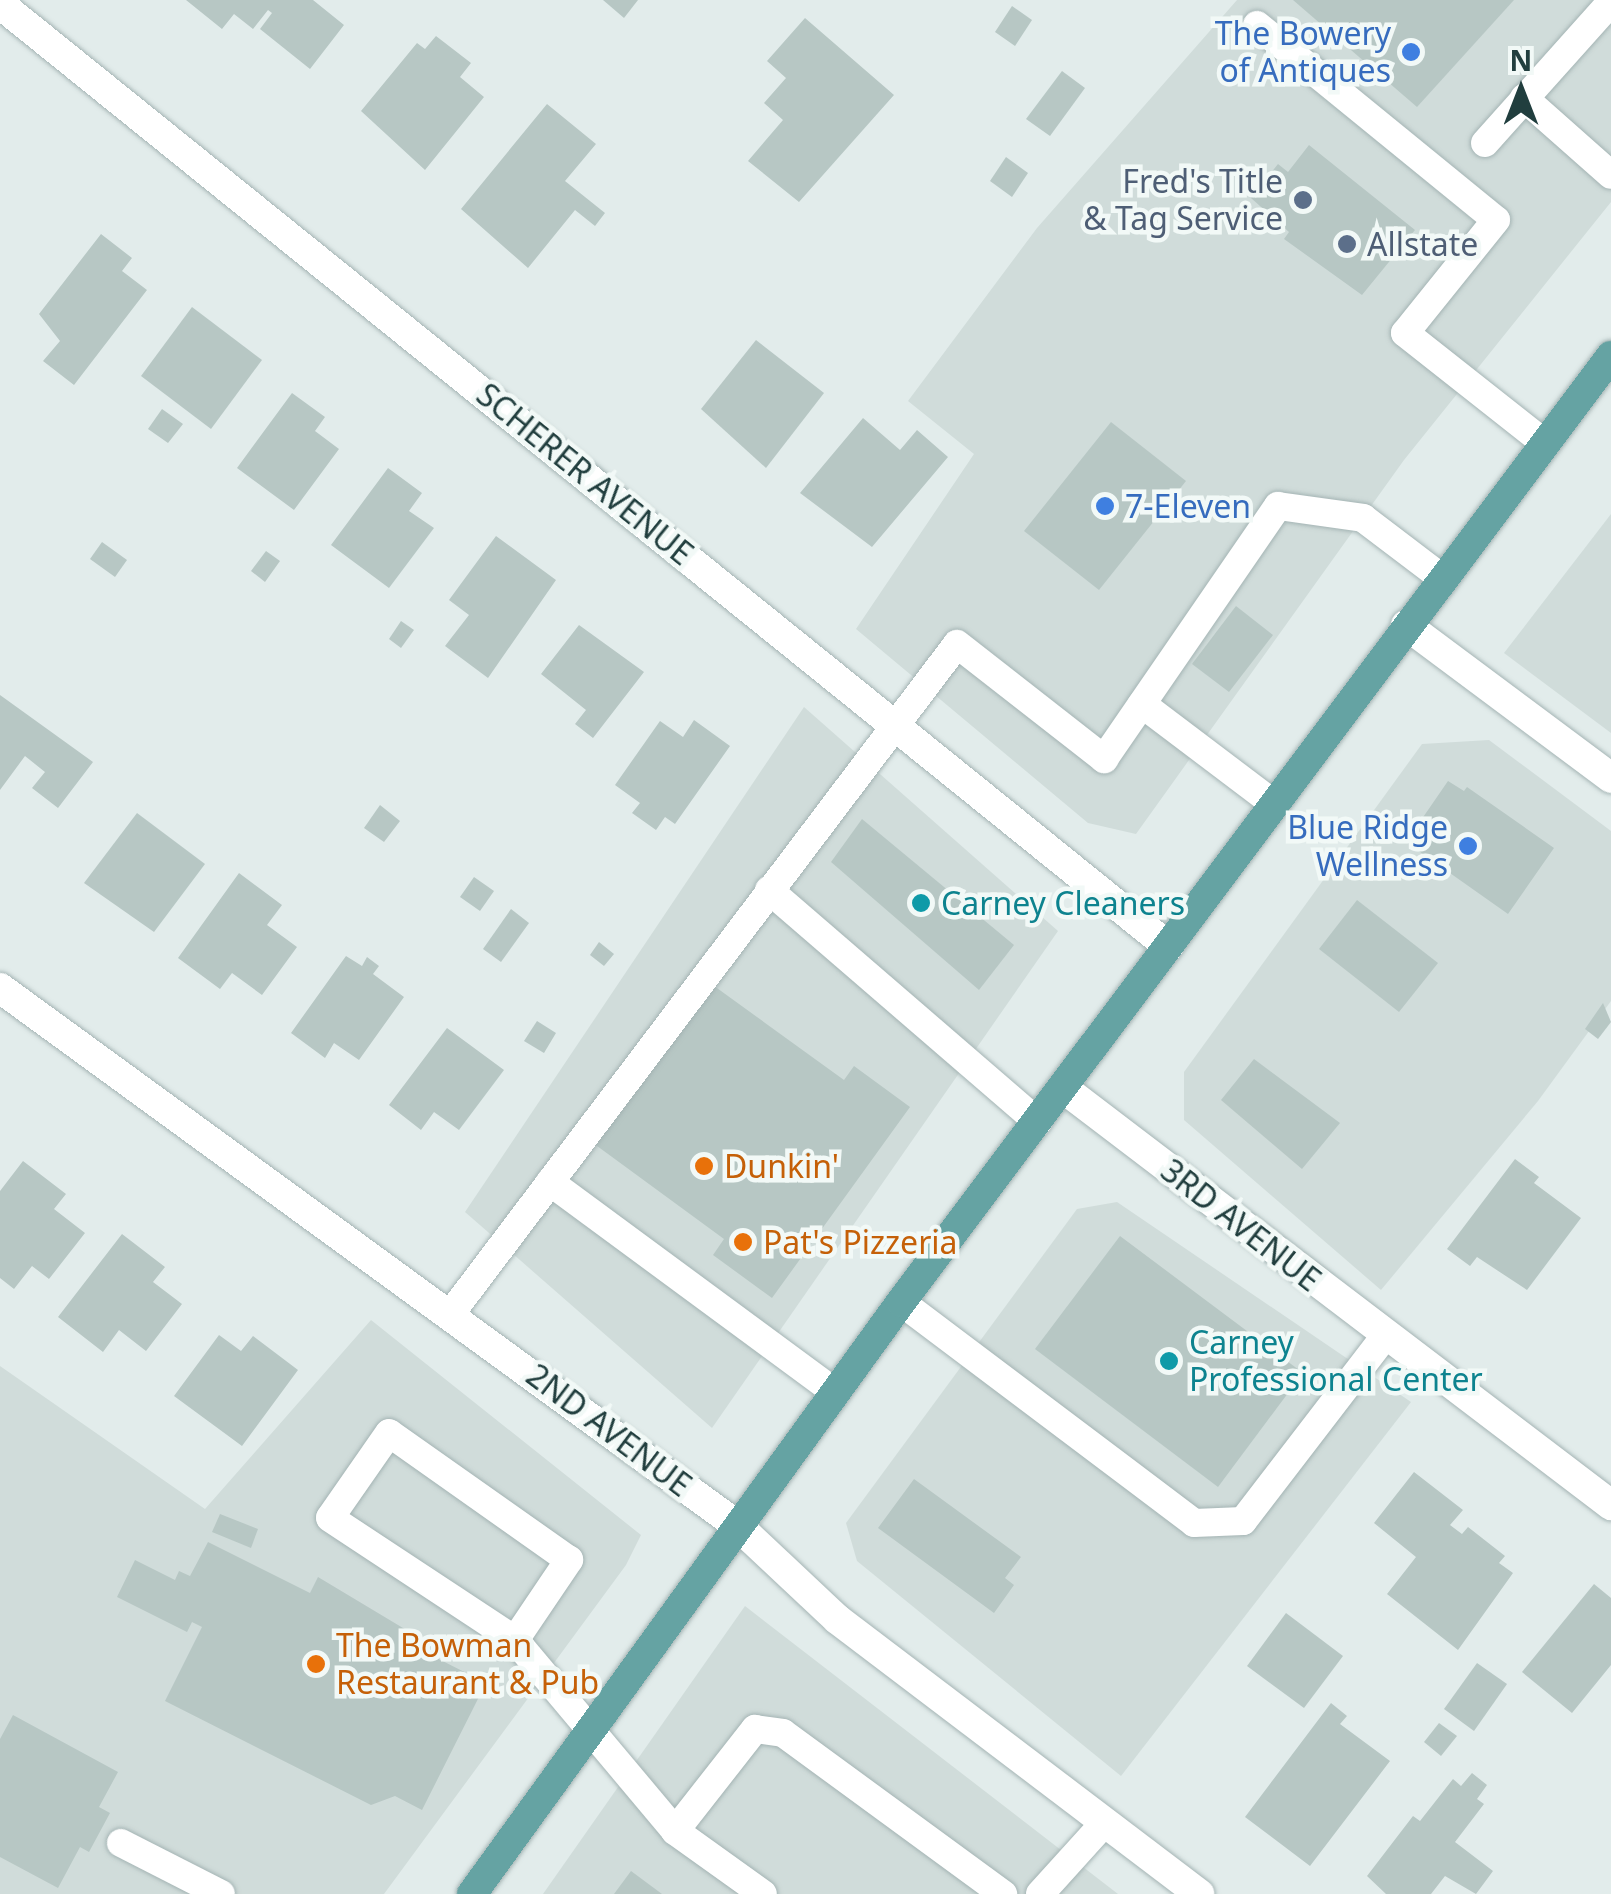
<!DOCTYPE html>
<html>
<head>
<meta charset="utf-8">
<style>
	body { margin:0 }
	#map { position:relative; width:1611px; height:1894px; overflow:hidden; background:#e2eceb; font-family:"Noto Sans",sans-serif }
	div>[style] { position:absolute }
	.built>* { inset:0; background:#d0dcda }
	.building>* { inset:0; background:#b7c7c4 }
	.roads { filter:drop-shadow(0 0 2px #a4b4b4) drop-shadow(0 0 2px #a4b4b4) }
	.service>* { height:28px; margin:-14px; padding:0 14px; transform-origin:14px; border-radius:14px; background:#fff }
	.minor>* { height:30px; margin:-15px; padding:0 15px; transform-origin:15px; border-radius:15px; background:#fff }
	.primary>* { height:30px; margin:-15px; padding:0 15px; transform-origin:15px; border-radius:15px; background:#65a3a3 }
	.dots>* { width:28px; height:28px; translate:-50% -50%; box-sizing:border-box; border:5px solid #f2f9f7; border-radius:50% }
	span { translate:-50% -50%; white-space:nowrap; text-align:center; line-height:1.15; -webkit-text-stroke:9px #f2f9f7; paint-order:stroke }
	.shop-label { font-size:32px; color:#366cbe }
	.right { translate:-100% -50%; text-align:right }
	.left { translate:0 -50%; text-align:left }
	.service-label { font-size:32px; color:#4e5e75 }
	.street-label { font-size:32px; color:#213e3e }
	.culture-label { font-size:32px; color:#0d838f }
	.food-label { font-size:32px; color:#c56008 }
	.north { position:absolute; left:1471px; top:40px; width:100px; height:100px; -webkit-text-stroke:8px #f2f9f7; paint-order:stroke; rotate:0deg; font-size:28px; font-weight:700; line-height:40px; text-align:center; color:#213e3e }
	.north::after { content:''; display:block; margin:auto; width:35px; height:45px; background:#213e3e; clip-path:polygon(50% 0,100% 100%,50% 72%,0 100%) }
</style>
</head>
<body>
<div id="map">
	<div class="built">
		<div style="clip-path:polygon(1237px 0,1593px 0,1611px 17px,1611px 202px,1404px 460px,1136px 834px,1088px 823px,856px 629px,974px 454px,908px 401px,1037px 228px)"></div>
		<div style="clip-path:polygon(1611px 514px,1611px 733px,1504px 653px)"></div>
		<div style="clip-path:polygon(804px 707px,1058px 931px,712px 1428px,465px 1212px)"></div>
		<div style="clip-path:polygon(1489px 740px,1611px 831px,1611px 1001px,1538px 1101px,1381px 1290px,1184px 1120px,1184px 1072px,1422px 744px)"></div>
		<div style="clip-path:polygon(1117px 1202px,1411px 1402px,1121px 1776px,857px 1561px,846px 1523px,1077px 1209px)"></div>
		<div style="clip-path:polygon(371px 1320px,641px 1535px,626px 1565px,384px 1894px,0 1894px,0 1366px,205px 1509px)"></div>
		<div style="clip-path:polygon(745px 1606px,1118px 1894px,543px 1894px)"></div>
	</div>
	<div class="building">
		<div style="clip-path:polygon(186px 0,313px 0,344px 25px,310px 69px,260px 29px,272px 13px,268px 10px,253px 29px,234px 14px,222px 29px)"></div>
		<div style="clip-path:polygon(603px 0,638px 0,624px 18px)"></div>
		<div style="clip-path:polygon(1293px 0,1514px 0,1417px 107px)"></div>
		<div style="clip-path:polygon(1012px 6px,1032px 20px,1015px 46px,995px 32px)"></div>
		<div style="clip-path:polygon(805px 18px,894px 95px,799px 202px,748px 161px,783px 120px,764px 103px,786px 78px,767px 61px)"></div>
		<div style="clip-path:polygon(436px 36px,471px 63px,460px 77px,484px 97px,425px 170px,361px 111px,417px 43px,425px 49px)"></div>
		<div style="clip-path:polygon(1062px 71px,1085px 88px,1050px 136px,1026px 119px)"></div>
		<div style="clip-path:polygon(547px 104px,596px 144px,565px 181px,605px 213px,595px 226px,575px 210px,528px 268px,461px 209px)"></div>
		<div style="clip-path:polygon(1309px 145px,1415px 230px,1362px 295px,1284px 239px,1289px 232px,1251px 198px,1278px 164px,1288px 172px)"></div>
		<div style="clip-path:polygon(1006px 157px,1028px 173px,1012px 197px,990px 181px)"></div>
		<div style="clip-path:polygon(101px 234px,132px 258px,122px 271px,147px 290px,74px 385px,43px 361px,60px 341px,39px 314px)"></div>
		<div style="clip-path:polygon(192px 307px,262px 360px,211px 429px,141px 376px)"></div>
		<div style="clip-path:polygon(756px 340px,824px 393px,766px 468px,701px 409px)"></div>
		<div style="clip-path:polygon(292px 393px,325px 417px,315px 431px,339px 449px,294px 510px,237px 468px)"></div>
		<div style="clip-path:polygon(162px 409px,183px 424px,168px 443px,148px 429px)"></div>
		<div style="clip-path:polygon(863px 418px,900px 450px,917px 430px,948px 457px,872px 547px,800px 493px)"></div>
		<div style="clip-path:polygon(1111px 422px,1186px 481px,1099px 590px,1024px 531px)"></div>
		<div style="clip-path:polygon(388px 468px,422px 493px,409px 511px,434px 528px,389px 588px,331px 545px)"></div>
		<div style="clip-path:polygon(496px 536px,556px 580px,488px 678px,445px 646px,469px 615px,449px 600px)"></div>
		<div style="clip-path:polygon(102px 542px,127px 560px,115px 577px,90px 559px)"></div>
		<div style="clip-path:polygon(266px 551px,280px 561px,265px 582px,251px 571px)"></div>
		<div style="clip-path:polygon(1236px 606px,1273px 635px,1229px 692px,1192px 664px)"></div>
		<div style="clip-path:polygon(401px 621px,414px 630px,401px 648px,389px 639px)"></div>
		<div style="clip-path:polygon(579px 625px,644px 672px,593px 738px,575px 724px,586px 710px,541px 674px)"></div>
		<div style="clip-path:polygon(0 695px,93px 762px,58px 808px,32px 788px,45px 772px,25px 756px,0 790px)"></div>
		<div style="clip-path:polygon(694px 720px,730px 746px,675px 824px,665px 817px,656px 830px,632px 813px,640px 803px,615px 785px,660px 721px,683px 737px)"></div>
		<div style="clip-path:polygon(1448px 781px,1464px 791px,1467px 787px,1554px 848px,1508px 914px,1406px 842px)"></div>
		<div style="clip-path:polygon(380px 805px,400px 821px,384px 842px,364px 828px)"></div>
		<div style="clip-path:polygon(137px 813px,205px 864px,154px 932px,84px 883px)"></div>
		<div style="clip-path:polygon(862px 819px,1014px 945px,979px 990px,831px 862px)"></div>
		<div style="clip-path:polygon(239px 873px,282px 905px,267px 925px,297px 947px,262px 995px,232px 973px,220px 989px,178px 958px)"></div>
		<div style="clip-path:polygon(474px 877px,494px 891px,480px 911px,460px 897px)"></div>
		<div style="clip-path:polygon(1357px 900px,1438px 963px,1399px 1012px,1319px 949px)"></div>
		<div style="clip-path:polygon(511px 909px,529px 923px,501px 962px,483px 949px)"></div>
		<div style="clip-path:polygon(599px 942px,614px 954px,604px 966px,590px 955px)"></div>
		<div style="clip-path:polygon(346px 956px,362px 966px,367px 957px,379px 966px,373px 974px,404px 997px,359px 1060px,334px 1043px,325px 1058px,291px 1033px)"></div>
		<div style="clip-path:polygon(710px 983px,844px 1080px,854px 1066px,910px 1107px,772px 1298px,713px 1255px,724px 1239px,593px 1143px)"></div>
		<div style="clip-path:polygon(1603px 1003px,1611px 1022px,1598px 1039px,1585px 1029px)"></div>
		<div style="clip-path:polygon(537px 1021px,556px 1033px,544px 1053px,524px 1041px)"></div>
		<div style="clip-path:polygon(447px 1028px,504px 1070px,459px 1130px,434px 1112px,421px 1130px,389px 1105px)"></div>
		<div style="clip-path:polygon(1254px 1059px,1340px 1123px,1302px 1169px,1221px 1100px)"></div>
		<div style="clip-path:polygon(1515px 1159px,1539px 1177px,1534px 1183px,1581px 1218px,1527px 1290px,1477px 1257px,1470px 1266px,1447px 1249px)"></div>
		<div style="clip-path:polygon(23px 1161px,66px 1194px,54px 1209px,85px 1233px,49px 1279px,32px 1266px,14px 1289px,0 1278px,0 1191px)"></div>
		<div style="clip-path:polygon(122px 1234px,165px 1267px,153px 1282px,182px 1304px,146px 1351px,119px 1330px,103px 1352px,58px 1317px)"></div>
		<div style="clip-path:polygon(1120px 1236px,1303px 1373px,1218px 1487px,1035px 1349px)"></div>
		<div style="clip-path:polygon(219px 1335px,241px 1351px,253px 1336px,298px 1370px,242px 1446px,174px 1396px)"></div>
		<div style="clip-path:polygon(1414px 1472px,1463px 1510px,1450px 1525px,1462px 1534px,1468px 1527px,1505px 1556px,1499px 1563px,1513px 1573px,1458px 1650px,1387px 1594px,1416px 1557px,1374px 1523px)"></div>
		<div style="clip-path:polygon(914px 1479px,1021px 1557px,1005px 1578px,1014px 1585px,994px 1613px,878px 1528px)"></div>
		<div style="clip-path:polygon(220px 1514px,258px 1529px,251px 1548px,212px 1532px)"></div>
		<div style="clip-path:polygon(208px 1542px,310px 1593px,318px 1577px,418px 1637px,413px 1646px,486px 1683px,422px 1810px,395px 1796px,371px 1805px,165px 1701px,202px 1627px,192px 1622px,187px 1632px,117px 1597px,135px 1560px,175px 1580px,179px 1571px,190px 1576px)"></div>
		<div style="clip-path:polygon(1594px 1584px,1611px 1598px,1611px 1665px,1572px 1713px,1522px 1672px)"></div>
		<div style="clip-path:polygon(1286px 1613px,1343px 1656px,1304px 1708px,1247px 1666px)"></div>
		<div style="clip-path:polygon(1477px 1663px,1507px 1684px,1474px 1731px,1444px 1709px)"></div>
		<div style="clip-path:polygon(1331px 1703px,1347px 1716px,1340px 1724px,1390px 1761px,1310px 1866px,1245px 1817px)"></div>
		<div style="clip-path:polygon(13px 1715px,118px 1772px,99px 1807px,110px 1813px,89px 1852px,80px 1847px,58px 1888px,0 1857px,0 1739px)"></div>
		<div style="clip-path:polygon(1439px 1723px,1457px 1736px,1441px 1756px,1424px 1742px)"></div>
		<div style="clip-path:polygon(1472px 1773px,1487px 1785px,1477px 1799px,1484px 1804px,1455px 1842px,1493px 1871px,1476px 1894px,1445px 1876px,1431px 1894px,1386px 1894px,1367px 1876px,1413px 1816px,1420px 1821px,1453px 1779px,1461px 1786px)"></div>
		<div style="clip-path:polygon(631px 1871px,662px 1894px,614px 1894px)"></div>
	</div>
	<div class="roads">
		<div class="service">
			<div style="left:1257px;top:25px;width:308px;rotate:39.2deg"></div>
			<div style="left:1496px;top:220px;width:145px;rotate:128.8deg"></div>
			<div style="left:1405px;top:333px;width:176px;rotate:38.3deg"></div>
			<div style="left:1524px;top:98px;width:116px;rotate:41.5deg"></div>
			<div style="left:1485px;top:143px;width:189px;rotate:-48.2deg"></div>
			<div style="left:1142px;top:704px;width:166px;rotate:37.1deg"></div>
			<div style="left:769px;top:890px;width:355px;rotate:40.8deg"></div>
			<div style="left:550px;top:1182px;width:355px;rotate:36.4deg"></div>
			<div style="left:901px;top:1302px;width:367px;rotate:37deg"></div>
			<div style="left:1194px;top:1523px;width:49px;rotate:-2.3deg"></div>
			<div style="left:1243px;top:1521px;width:233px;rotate:-52.5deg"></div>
			<div style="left:452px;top:1312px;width:837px;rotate:-52.91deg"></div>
			<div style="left:957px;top:644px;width:187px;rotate:38deg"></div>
			<div style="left:1104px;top:759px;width:307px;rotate:-55.5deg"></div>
			<div style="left:1278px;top:506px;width:86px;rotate:8deg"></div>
			<div style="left:1363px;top:518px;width:99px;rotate:37.2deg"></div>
			<div style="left:515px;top:1640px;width:97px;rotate:-56deg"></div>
			<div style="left:569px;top:1560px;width:220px;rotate:-144.8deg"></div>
			<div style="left:389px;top:1433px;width:103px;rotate:124.8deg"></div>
			<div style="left:330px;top:1518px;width:222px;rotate:33.4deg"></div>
			<div style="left:515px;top:1640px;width:249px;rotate:50deg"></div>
			<div style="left:675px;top:1831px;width:108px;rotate:35.6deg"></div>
			<div style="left:675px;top:1831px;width:130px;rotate:-51.9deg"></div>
			<div style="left:755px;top:1729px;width:28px;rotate:8deg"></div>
			<div style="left:783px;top:1733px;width:273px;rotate:36.2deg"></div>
			<div style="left:121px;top:1843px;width:112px;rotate:27deg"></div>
			<div style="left:1040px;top:1894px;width:97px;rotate:-47.9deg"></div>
		</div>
		<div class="minor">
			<div style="left:0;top:4px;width:1501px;rotate:38.89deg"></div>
			<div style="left:1406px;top:625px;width:256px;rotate:36.7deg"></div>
			<div style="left:0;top:988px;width:913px;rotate:36.09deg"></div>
			<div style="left:738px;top:1526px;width:136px;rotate:43.2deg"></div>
			<div style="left:837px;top:1619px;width:455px;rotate:37.2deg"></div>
			<div style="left:1063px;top:1088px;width:689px;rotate:37.27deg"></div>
		</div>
		<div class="primary">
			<div style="left:472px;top:1894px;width:731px;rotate:-54.07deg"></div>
			<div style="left:901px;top:1302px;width:1183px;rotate:-53.11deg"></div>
		</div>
	</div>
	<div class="dots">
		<div style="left:1411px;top:52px;background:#3f7fe0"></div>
		<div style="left:1303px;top:200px;background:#5c6f8a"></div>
		<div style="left:1347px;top:244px;background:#5c6f8a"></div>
		<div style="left:1105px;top:506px;background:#3f7fe0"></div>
		<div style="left:1468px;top:846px;background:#3f7fe0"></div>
		<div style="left:921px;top:903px;background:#0f9aa8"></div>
		<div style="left:704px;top:1166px;background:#e8710a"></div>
		<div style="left:743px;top:1242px;background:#e8710a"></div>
		<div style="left:1169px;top:1361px;background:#0f9aa8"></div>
		<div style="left:316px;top:1664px;background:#e8710a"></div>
	</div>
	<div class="shop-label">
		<span class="right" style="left:1391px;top:52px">The Bowery<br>of Antiques</span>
		<span class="left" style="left:1125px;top:506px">7-Eleven</span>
		<span class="right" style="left:1448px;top:846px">Blue Ridge<br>Wellness</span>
	</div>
	<div class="service-label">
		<span class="right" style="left:1283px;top:200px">Fred's Title<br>&amp; Tag Service</span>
		<span class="left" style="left:1367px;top:244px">Allstate</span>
	</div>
	<div class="street-label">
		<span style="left:585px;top:474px;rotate:39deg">SCHERER AVENUE</span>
		<span style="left:1241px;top:1225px;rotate:38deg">3RD AVENUE</span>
		<span style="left:609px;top:1430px;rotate:37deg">2ND AVENUE</span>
	</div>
	<div class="culture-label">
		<span class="left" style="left:941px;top:903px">Carney Cleaners</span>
		<span class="left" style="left:1189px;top:1361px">Carney<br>Professional Center</span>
	</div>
	<div class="food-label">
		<span class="left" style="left:724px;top:1166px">Dunkin'</span>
		<span class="left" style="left:763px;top:1242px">Pat's Pizzeria</span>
		<span class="left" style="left:336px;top:1664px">The Bowman<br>Restaurant &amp; Pub</span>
	</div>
	<div class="north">N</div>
</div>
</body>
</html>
